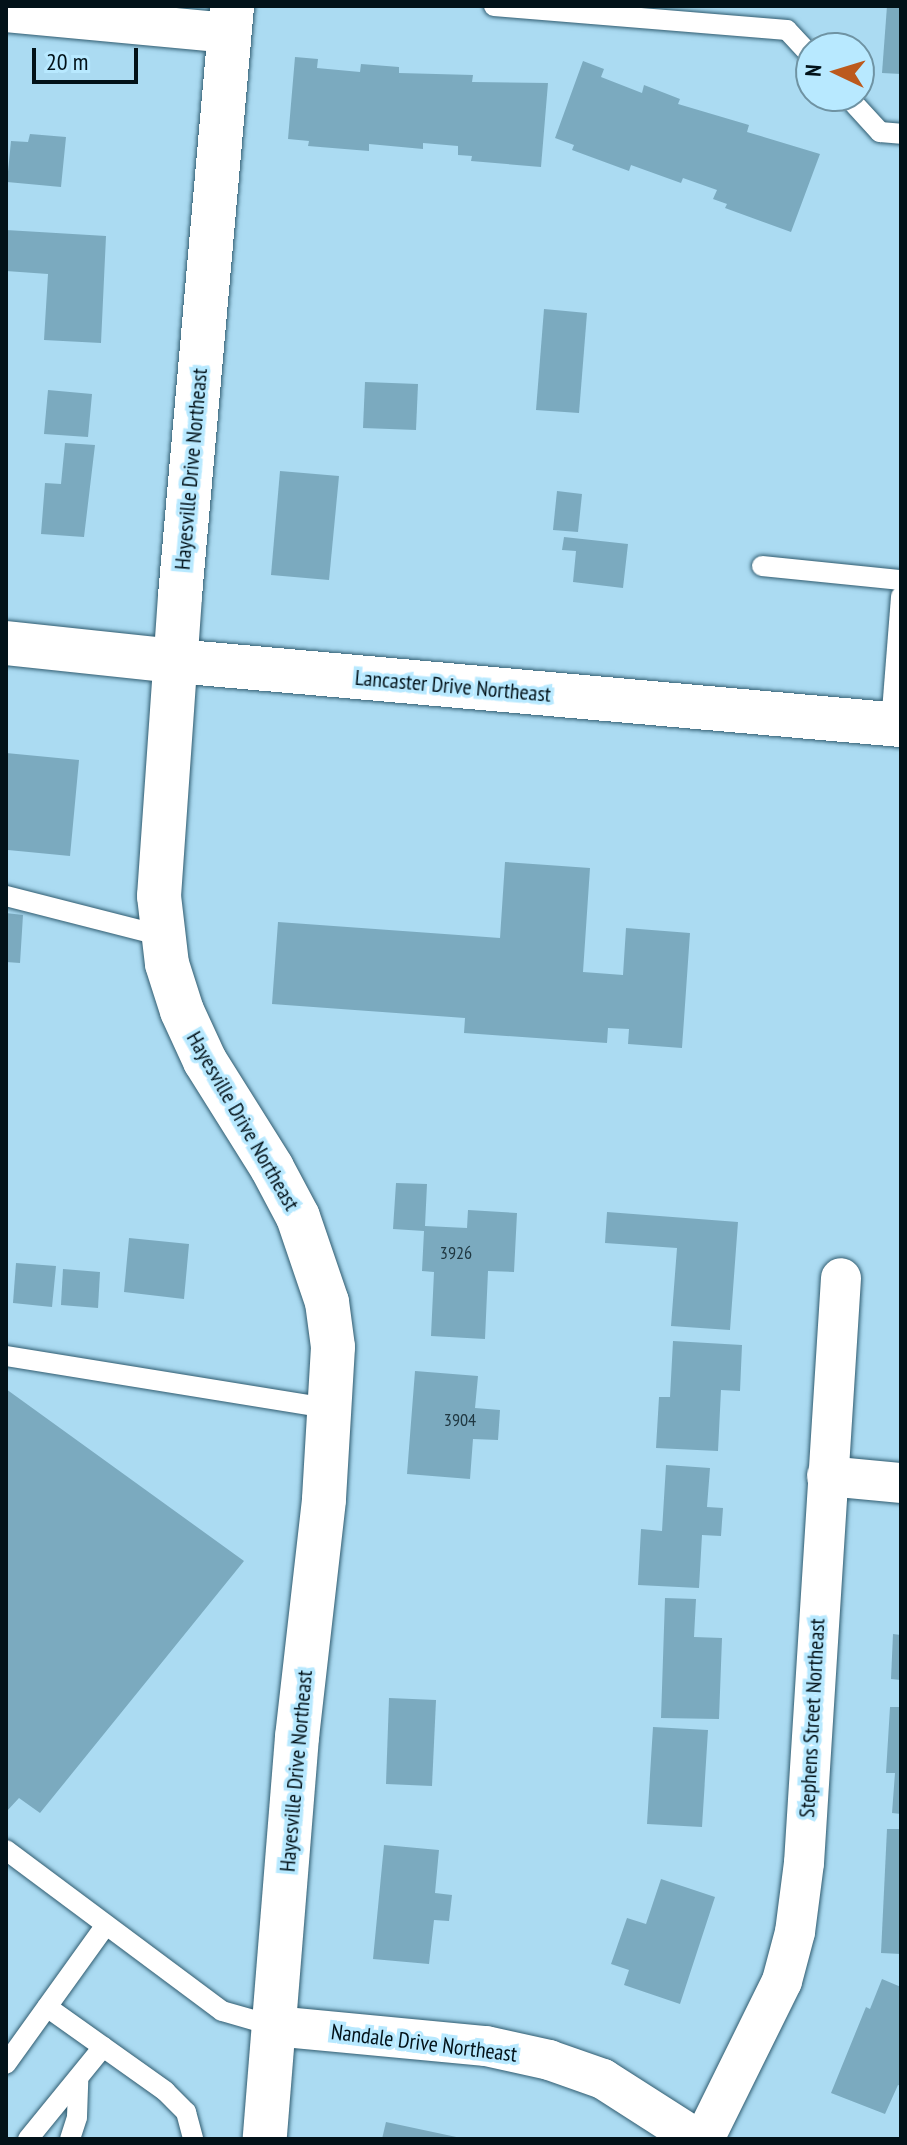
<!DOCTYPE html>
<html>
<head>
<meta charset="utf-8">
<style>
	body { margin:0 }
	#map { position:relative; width:907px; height:2145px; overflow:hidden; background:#abdbf2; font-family:"PT Sans Narrow",sans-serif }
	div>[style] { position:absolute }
	.building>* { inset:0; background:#7baabf }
	.roads { filter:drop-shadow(0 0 2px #305c70) drop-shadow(0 0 2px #305c70) }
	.service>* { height:20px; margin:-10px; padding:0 10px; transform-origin:10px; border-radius:10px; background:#fff }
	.minor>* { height:40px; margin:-20px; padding:0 20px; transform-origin:20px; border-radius:20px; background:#fff }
	.tertiary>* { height:44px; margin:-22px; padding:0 22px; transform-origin:22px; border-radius:22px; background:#fff }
	.primary>* { height:44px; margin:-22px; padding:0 22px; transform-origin:22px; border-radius:22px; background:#fff }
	span { translate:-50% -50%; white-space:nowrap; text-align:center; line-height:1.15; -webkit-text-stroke:7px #b8e9ff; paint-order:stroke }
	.number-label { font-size:18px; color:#203842 }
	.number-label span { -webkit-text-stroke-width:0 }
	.street-label { font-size:22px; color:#021219 }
	.frame { position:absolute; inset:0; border:8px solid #021219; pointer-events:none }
	.north { position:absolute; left:795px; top:32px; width:80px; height:80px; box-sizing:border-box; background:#b8e9ff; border:2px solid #6f93a3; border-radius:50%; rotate:274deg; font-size:22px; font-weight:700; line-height:32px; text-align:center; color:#021219 }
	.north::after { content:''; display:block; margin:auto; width:28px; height:36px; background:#bc5a1d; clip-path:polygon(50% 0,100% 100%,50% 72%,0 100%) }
	.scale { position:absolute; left:32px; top:48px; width:106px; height:36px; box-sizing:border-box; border:4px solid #021219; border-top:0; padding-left:10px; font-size:24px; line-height:28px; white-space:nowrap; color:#021219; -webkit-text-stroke:6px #b8e9ff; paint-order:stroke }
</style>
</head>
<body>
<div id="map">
	<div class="building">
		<div style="clip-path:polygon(887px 6px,901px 6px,901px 74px,882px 73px)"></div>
		<div style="clip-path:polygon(295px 57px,318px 59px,317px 68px,360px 72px,361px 64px,399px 67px,399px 73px,473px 75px,472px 82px,548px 83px,541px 167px,471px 161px,472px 156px,458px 155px,458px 146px,423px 143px,423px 149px,369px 144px,369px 151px,308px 146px,309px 141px,288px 139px)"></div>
		<div style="clip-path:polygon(583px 61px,604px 69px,601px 77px,642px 93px,644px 85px,680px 99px,678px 104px,749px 125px,747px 132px,820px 154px,791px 232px,725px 208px,727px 204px,713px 199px,717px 190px,683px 178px,681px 183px,631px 165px,629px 171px,572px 150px,574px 145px,555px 138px)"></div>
		<div style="clip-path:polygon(30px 134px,66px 137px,61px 187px,7px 182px,11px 141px,28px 142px)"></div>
		<div style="clip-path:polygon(6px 230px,106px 236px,101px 343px,44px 340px,48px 274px,6px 271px)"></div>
		<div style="clip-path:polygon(544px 309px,587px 313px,579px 413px,536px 410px)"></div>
		<div style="clip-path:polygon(365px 382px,418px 384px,416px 430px,363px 428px)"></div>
		<div style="clip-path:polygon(48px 390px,92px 394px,88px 437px,44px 434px)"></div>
		<div style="clip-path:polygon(65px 443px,95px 445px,84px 537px,41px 534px,45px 483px,61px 484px)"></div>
		<div style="clip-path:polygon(280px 471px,339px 476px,329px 580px,271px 575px)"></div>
		<div style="clip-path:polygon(557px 491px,582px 494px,578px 532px,553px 530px)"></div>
		<div style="clip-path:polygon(564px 537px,628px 544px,623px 588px,573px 582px,576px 551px,562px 550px)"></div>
		<div style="clip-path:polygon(6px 753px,79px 760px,70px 856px,8px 850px)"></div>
		<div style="clip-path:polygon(505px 862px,590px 868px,583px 972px,623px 975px,626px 928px,690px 933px,682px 1048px,628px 1044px,629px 1029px,608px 1028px,607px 1043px,464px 1033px,465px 1018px,272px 1004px,278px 922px,500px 938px)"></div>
		<div style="clip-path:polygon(6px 913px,23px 915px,20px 963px,6px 962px)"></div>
		<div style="clip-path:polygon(396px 1183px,427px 1184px,425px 1226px,467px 1228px,468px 1210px,517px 1213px,514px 1272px,488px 1271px,485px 1339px,431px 1336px,434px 1272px,422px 1271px,424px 1231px,393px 1229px)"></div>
		<div style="clip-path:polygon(607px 1212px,738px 1222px,730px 1330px,671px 1326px,677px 1248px,605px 1243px)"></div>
		<div style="clip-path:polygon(129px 1238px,189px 1244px,184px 1299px,124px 1292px)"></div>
		<div style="clip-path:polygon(16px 1263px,56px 1266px,52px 1307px,13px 1303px)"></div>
		<div style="clip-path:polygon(63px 1269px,100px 1272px,98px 1308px,61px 1305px)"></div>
		<div style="clip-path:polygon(673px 1341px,742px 1345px,740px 1391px,721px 1390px,718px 1451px,656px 1448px,659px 1397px,670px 1397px)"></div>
		<div style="clip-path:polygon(415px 1371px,478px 1376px,475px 1408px,500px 1410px,498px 1440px,473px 1439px,470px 1479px,407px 1474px)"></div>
		<div style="clip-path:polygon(6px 1389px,244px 1561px,40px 1813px,19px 1798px,6px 1812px)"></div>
		<div style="clip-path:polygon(666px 1465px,710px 1468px,707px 1507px,723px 1508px,721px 1536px,702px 1535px,699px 1588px,638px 1585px,641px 1529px,662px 1531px)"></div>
		<div style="clip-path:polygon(665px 1598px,696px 1599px,694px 1637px,722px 1638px,719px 1719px,661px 1718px)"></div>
		<div style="clip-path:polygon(893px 1634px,901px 1635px,901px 1680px,891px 1679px)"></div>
		<div style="clip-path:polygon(389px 1698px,436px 1700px,432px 1786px,386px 1784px)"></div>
		<div style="clip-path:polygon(890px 1707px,901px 1707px,901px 1814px,892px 1813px,895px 1773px,886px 1773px)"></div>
		<div style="clip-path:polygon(653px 1727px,708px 1730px,702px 1827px,647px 1824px)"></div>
		<div style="clip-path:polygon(887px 1829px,901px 1829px,901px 1954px,881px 1953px)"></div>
		<div style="clip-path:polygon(384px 1845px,439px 1850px,435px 1893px,452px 1895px,449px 1921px,434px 1920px,429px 1964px,373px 1959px)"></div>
		<div style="clip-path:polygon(661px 1879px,715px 1897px,680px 2004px,624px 1985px,629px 1970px,611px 1964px,627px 1918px,646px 1924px)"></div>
		<div style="clip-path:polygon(882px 1979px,901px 1987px,901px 2086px,898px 2085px,885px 2114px,831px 2093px,866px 2007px,870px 2009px)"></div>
		<div style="clip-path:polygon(386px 2122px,461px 2138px,461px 2139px,382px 2139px)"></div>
	</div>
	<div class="roads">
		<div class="service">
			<div style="left:494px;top:6px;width:294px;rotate:4.7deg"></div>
			<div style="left:787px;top:30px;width:35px;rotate:47deg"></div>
			<div style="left:847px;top:96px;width:49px;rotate:47.5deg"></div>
			<div style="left:880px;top:132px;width:21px;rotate:5deg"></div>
			<div style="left:762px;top:566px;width:140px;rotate:5.8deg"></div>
			<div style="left:891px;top:724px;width:128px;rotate:-85.5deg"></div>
			<div style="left:6px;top:896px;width:162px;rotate:14.3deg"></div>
			<div style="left:6px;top:1356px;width:330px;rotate:9.2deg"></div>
			<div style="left:6px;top:1850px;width:269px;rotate:36.7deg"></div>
			<div style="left:222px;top:2011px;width:54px;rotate:16.1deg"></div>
			<div style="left:47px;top:2007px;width:145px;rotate:35.4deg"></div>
			<div style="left:165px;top:2091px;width:30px;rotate:45deg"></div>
			<div style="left:186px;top:2112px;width:28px;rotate:75deg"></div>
			<div style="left:6px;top:2064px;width:171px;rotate:-54.3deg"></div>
			<div style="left:28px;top:2139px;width:119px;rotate:-50.8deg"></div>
			<div style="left:70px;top:2139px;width:23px;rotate:-72deg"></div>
			<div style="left:77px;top:2117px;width:36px;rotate:-88deg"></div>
		</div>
		<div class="minor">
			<div style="left:6px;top:12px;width:224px;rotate:5.4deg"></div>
			<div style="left:827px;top:1476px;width:74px;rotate:5.4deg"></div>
			<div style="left:274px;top:2026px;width:213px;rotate:5.4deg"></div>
			<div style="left:486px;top:2046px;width:65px;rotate:12.5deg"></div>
			<div style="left:549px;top:2060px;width:57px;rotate:19.4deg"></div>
			<div style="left:603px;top:2079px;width:112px;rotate:32.6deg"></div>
			<div style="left:704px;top:2139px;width:176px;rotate:-63.7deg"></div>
			<div style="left:782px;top:1981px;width:51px;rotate:-75.1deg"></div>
			<div style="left:795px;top:1932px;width:70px;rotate:-82.6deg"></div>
			<div style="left:804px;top:1863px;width:586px;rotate:-86.38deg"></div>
		</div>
		<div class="tertiary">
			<div style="left:232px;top:6px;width:592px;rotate:95.04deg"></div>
			<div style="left:180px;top:596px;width:301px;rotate:94deg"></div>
			<div style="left:159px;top:896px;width:68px;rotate:83.3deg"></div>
			<div style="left:167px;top:964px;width:49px;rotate:72.3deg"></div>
			<div style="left:182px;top:1011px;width:55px;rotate:65.3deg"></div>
			<div style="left:205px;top:1061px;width:126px;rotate:57.9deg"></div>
			<div style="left:272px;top:1168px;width:55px;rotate:62deg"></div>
			<div style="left:298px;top:1217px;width:90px;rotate:71.2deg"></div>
			<div style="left:327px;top:1302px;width:45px;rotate:82.4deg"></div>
			<div style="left:333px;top:1347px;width:153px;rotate:93.4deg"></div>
			<div style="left:324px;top:1500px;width:239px;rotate:96.5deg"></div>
			<div style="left:297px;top:1737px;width:403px;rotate:94.6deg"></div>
		</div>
		<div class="primary">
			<div style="left:6px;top:643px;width:170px;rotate:6.1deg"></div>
			<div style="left:175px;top:661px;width:729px;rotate:5.04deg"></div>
		</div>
	</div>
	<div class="number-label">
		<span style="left:456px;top:1253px">3926</span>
		<span style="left:460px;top:1420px">3904</span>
	</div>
	<div class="street-label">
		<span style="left:191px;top:469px;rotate:-85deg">Hayesville Drive Northeast</span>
		<span style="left:453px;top:686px;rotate:5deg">Lancaster Drive Northeast</span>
		<span style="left:243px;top:1121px;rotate:60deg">Hayesville Drive Northeast</span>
		<span style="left:812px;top:1718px;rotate:-87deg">Stephens Street Northeast</span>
		<span style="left:296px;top:1771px;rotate:-85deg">Hayesville Drive Northeast</span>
		<span style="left:424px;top:2043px;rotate:7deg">Nandale Drive Northeast</span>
	</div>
	<div class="frame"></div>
	<div class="north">N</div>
	<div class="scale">20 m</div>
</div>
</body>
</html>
